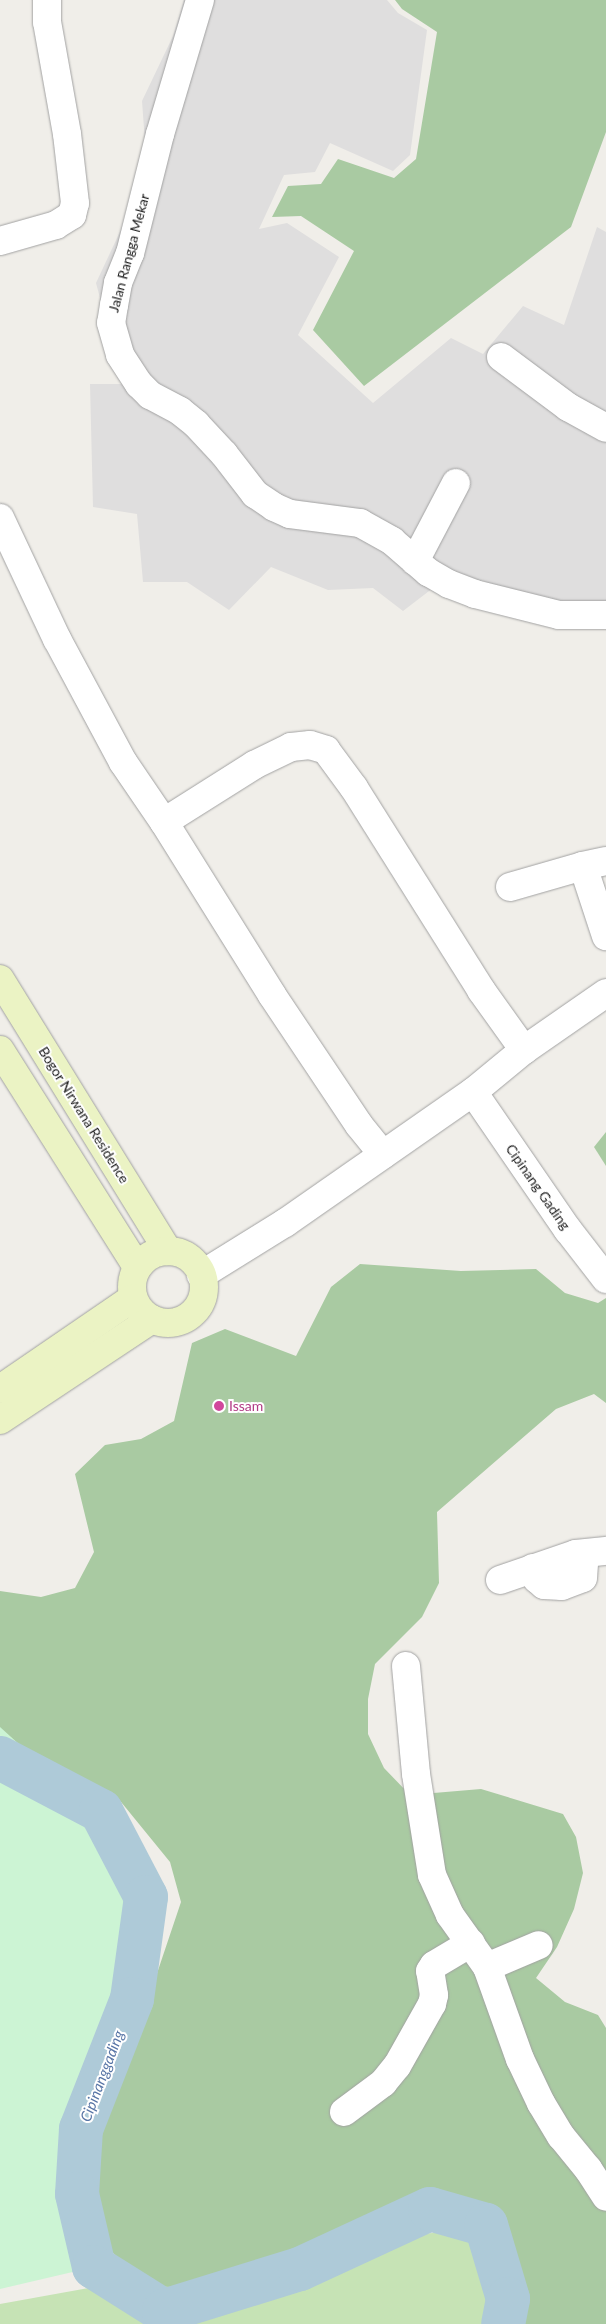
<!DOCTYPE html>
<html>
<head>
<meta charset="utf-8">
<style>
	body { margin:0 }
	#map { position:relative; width:606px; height:2324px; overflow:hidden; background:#f0eee9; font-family:Lato,sans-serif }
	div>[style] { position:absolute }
	.residential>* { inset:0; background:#dfdede }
	.grass>* { inset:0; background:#c6e3b5 }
	.forest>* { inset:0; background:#a9caa2 }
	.park>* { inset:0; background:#ccf4d4 }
	.river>* { height:44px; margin:-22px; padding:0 22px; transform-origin:22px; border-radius:22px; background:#aecad8 }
	.roads { filter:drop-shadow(0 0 1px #a2a2a2) drop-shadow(0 0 1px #a2a2a2) }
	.street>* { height:28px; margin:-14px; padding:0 14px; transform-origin:14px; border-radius:14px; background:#fff }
	.secondary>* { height:28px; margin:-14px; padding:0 14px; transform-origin:14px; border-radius:14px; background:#ebf3c4 }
	.secondary>.ring { margin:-14px; padding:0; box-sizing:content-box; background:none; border:28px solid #ebf3c4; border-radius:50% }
	.dots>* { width:14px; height:14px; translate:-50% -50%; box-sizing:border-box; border:2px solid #fff; border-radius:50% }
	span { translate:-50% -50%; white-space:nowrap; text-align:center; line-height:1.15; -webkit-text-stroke:4px #fff; paint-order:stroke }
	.street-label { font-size:14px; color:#212121 }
	.hotel-label { font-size:14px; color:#b23c85 }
	.left { translate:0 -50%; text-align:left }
	.water-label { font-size:15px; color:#5875a6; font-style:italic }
</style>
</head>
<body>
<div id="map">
	<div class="residential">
		<div style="clip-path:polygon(184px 0,387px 0,398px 13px,427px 30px,410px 155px,393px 171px,330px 143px,315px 172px,284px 175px,259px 229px,287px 223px,339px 257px,298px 335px,373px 403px,451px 338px,483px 354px,523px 306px,564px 325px,597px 227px,606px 232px,606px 606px,544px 604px,483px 581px,450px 575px,403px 611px,373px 588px,328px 590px,271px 567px,229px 610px,187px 582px,143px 582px,137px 514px,93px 507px,90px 384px,123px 384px,96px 283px,124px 223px,146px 156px,142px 101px,173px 36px)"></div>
	</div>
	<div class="grass">
		<div style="clip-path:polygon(505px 2227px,543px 2324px,0 2324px,0 2304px,360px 2239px)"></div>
	</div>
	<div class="forest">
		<div style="clip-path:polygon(395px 0,606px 0,606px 132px,571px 227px,364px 386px,313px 330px,354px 251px,301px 216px,272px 217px,288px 186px,321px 184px,338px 159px,394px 178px,416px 159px,437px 32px,402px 9px)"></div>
		<div style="clip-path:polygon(606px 1132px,606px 1166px,594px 1147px)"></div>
		<div style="clip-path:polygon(360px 1264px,461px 1271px,536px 1269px,565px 1293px,598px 1303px,606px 1298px,606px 1403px,594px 1394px,556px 1409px,437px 1512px,439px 1583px,422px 1617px,375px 1664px,368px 1699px,368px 1734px,384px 1768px,410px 1795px,481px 1789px,563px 1814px,576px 1837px,583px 1873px,574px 1909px,557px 1947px,536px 1978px,565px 2002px,598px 2015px,606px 2028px,606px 2324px,506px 2324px,508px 2299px,501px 2261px,486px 2225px,453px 2203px,413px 2212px,265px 2285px,183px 2288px,145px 2285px,94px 2234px,77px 2194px,85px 2116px,145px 2009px,181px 1902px,170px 1862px,117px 1797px,44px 1757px,4px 1742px,0 1744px,0 1591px,41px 1597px,75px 1588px,94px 1552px,75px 1474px,105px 1445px,141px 1439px,174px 1421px,192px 1343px,225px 1329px,296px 1356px,331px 1287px)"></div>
	</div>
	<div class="park">
		<div style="clip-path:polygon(0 1727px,83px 1802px,141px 1932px,85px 2116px,94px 2267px,0 2289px)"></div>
	</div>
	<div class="river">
		<div style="left:0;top:1758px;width:114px;rotate:27.7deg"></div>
		<div style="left:101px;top:1811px;width:97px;rotate:62.4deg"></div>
		<div style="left:146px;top:1897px;width:103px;rotate:97.8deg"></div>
		<div style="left:132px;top:1999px;width:140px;rotate:111.4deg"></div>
		<div style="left:81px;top:2129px;width:65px;rotate:93.5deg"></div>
		<div style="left:77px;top:2194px;width:75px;rotate:76.9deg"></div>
		<div style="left:94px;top:2267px;width:83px;rotate:32.2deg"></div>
		<div style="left:164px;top:2311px;width:142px;rotate:-17.2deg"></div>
		<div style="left:300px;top:2269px;width:143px;rotate:-24.8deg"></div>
		<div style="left:430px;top:2209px;width:58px;rotate:15.9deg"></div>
		<div style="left:486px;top:2225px;width:77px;rotate:73.4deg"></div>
		<div style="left:508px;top:2299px;width:25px;rotate:101deg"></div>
	</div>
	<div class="roads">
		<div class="street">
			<div style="left:200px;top:0;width:140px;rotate:106.6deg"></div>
			<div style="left:160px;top:134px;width:123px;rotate:104.1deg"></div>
			<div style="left:130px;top:253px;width:32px;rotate:112deg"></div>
			<div style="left:118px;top:283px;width:22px;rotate:100deg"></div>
			<div style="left:114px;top:305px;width:18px;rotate:99deg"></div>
			<div style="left:111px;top:323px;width:33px;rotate:74deg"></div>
			<div style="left:120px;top:355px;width:35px;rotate:57deg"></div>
			<div style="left:139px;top:384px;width:16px;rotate:45deg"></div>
			<div style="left:150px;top:395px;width:34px;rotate:28deg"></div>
			<div style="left:180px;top:411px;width:21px;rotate:39deg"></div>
			<div style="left:196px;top:424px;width:41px;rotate:47deg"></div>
			<div style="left:224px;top:454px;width:51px;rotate:52.2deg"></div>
			<div style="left:255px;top:494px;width:23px;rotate:34deg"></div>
			<div style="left:274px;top:507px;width:17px;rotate:24deg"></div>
			<div style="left:290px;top:514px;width:71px;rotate:7.3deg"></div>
			<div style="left:360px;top:523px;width:37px;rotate:29deg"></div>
			<div style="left:392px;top:541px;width:48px;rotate:40.7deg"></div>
			<div style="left:428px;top:572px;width:24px;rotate:30deg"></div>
			<div style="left:449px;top:584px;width:28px;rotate:21deg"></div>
			<div style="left:475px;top:594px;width:87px;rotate:14deg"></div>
			<div style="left:559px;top:615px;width:47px"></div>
			<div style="left:0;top:241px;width:58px;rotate:-15.9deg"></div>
			<div style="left:56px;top:225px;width:19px;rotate:-32deg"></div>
			<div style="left:72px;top:215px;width:12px;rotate:-76deg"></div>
			<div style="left:75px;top:203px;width:69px;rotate:-96.6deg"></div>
			<div style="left:67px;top:134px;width:114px;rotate:-100.1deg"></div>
			<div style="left:47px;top:22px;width:22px;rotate:-90deg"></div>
			<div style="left:501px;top:357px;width:84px;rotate:36.7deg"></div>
			<div style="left:568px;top:407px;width:43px;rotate:28.9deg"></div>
			<div style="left:0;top:518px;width:134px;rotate:64.8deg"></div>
			<div style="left:57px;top:639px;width:140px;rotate:61.8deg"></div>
			<div style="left:123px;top:762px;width:73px;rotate:55.7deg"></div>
			<div style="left:164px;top:822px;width:204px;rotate:58deg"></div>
			<div style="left:272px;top:995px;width:156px;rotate:56.2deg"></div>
			<div style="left:359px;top:1125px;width:38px;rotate:51deg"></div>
			<div style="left:415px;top:561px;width:88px;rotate:-62.3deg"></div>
			<div style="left:164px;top:822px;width:107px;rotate:-32.3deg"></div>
			<div style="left:254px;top:765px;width:41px;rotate:-25.9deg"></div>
			<div style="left:291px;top:747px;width:19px;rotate:-6deg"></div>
			<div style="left:310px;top:745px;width:17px;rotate:17deg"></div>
			<div style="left:326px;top:750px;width:47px;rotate:53.6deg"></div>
			<div style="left:354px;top:788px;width:239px;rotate:57.8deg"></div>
			<div style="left:481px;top:990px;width:74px;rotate:54.4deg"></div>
			<div style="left:606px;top:861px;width:24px;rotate:168deg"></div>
			<div style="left:583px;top:866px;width:74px;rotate:71.8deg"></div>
			<div style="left:510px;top:887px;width:76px;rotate:-16deg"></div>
			<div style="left:473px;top:1092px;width:168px;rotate:55.5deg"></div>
			<div style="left:568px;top:1230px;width:62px;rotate:52.2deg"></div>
			<div style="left:201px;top:1275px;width:99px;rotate:-31.8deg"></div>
			<div style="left:285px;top:1223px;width:229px;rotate:-34.9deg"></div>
			<div style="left:473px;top:1092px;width:66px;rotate:-39.5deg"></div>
			<div style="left:524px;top:1050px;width:100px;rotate:-34.8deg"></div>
			<div style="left:533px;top:1568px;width:12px;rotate:70deg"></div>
			<div style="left:537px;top:1579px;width:9px;rotate:41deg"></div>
			<div style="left:544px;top:1585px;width:18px;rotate:3deg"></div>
			<div style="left:562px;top:1586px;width:22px;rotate:-21deg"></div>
			<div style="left:583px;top:1578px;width:16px;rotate:-86deg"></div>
			<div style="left:584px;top:1562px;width:11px;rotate:-135deg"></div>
			<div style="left:500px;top:1580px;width:80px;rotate:-18.9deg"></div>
			<div style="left:576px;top:1554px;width:30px;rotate:-6deg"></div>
			<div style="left:406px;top:1666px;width:108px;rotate:84.7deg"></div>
			<div style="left:416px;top:1774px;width:102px;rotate:81deg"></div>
			<div style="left:432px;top:1875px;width:44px;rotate:65.8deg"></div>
			<div style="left:450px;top:1915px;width:64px;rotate:54.6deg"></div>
			<div style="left:487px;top:1967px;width:98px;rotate:70.3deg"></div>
			<div style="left:520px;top:2059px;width:49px;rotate:64.5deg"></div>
			<div style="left:541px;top:2103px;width:39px;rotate:59deg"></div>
			<div style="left:561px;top:2136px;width:43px;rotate:50.7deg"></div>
			<div style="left:588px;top:2169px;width:33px;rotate:57deg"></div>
			<div style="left:487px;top:1967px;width:56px;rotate:-22.9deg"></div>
			<div style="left:344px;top:2112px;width:49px;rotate:-36.6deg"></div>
			<div style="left:383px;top:2083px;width:22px;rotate:-51deg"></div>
			<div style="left:397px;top:2066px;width:71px;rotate:-60.6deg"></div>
			<div style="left:432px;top:2004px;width:9px;rotate:-77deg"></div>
			<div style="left:434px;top:1995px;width:24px;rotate:-99deg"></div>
			<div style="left:430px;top:1971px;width:7px;rotate:-56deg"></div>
			<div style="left:434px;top:1965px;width:43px;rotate:-30.7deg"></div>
		</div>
		<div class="secondary">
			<div style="left:0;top:979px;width:320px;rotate:58.3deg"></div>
			<div style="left:0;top:1050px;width:257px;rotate:57.7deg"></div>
			<div class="ring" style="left:132px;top:1251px;width:44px;height:44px"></div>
			<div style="left:0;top:1389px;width:161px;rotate:-34.4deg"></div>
			<div style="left:0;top:1420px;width:182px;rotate:-33.6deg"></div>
		</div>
	</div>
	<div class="dots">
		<div style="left:219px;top:1406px;background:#d1479c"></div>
	</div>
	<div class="street-label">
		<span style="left:129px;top:253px;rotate:-75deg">Jalan Rangga Mekar</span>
		<span style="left:84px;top:1115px;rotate:58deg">Bogor Nirwana Residence</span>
		<span style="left:538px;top:1187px;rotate:55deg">Cipinang Gading</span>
	</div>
	<div class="hotel-label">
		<span class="left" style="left:229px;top:1406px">Issam</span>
	</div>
	<div class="water-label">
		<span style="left:102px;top:2076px;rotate:-69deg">Cipinanggading</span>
	</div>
</div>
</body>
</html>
